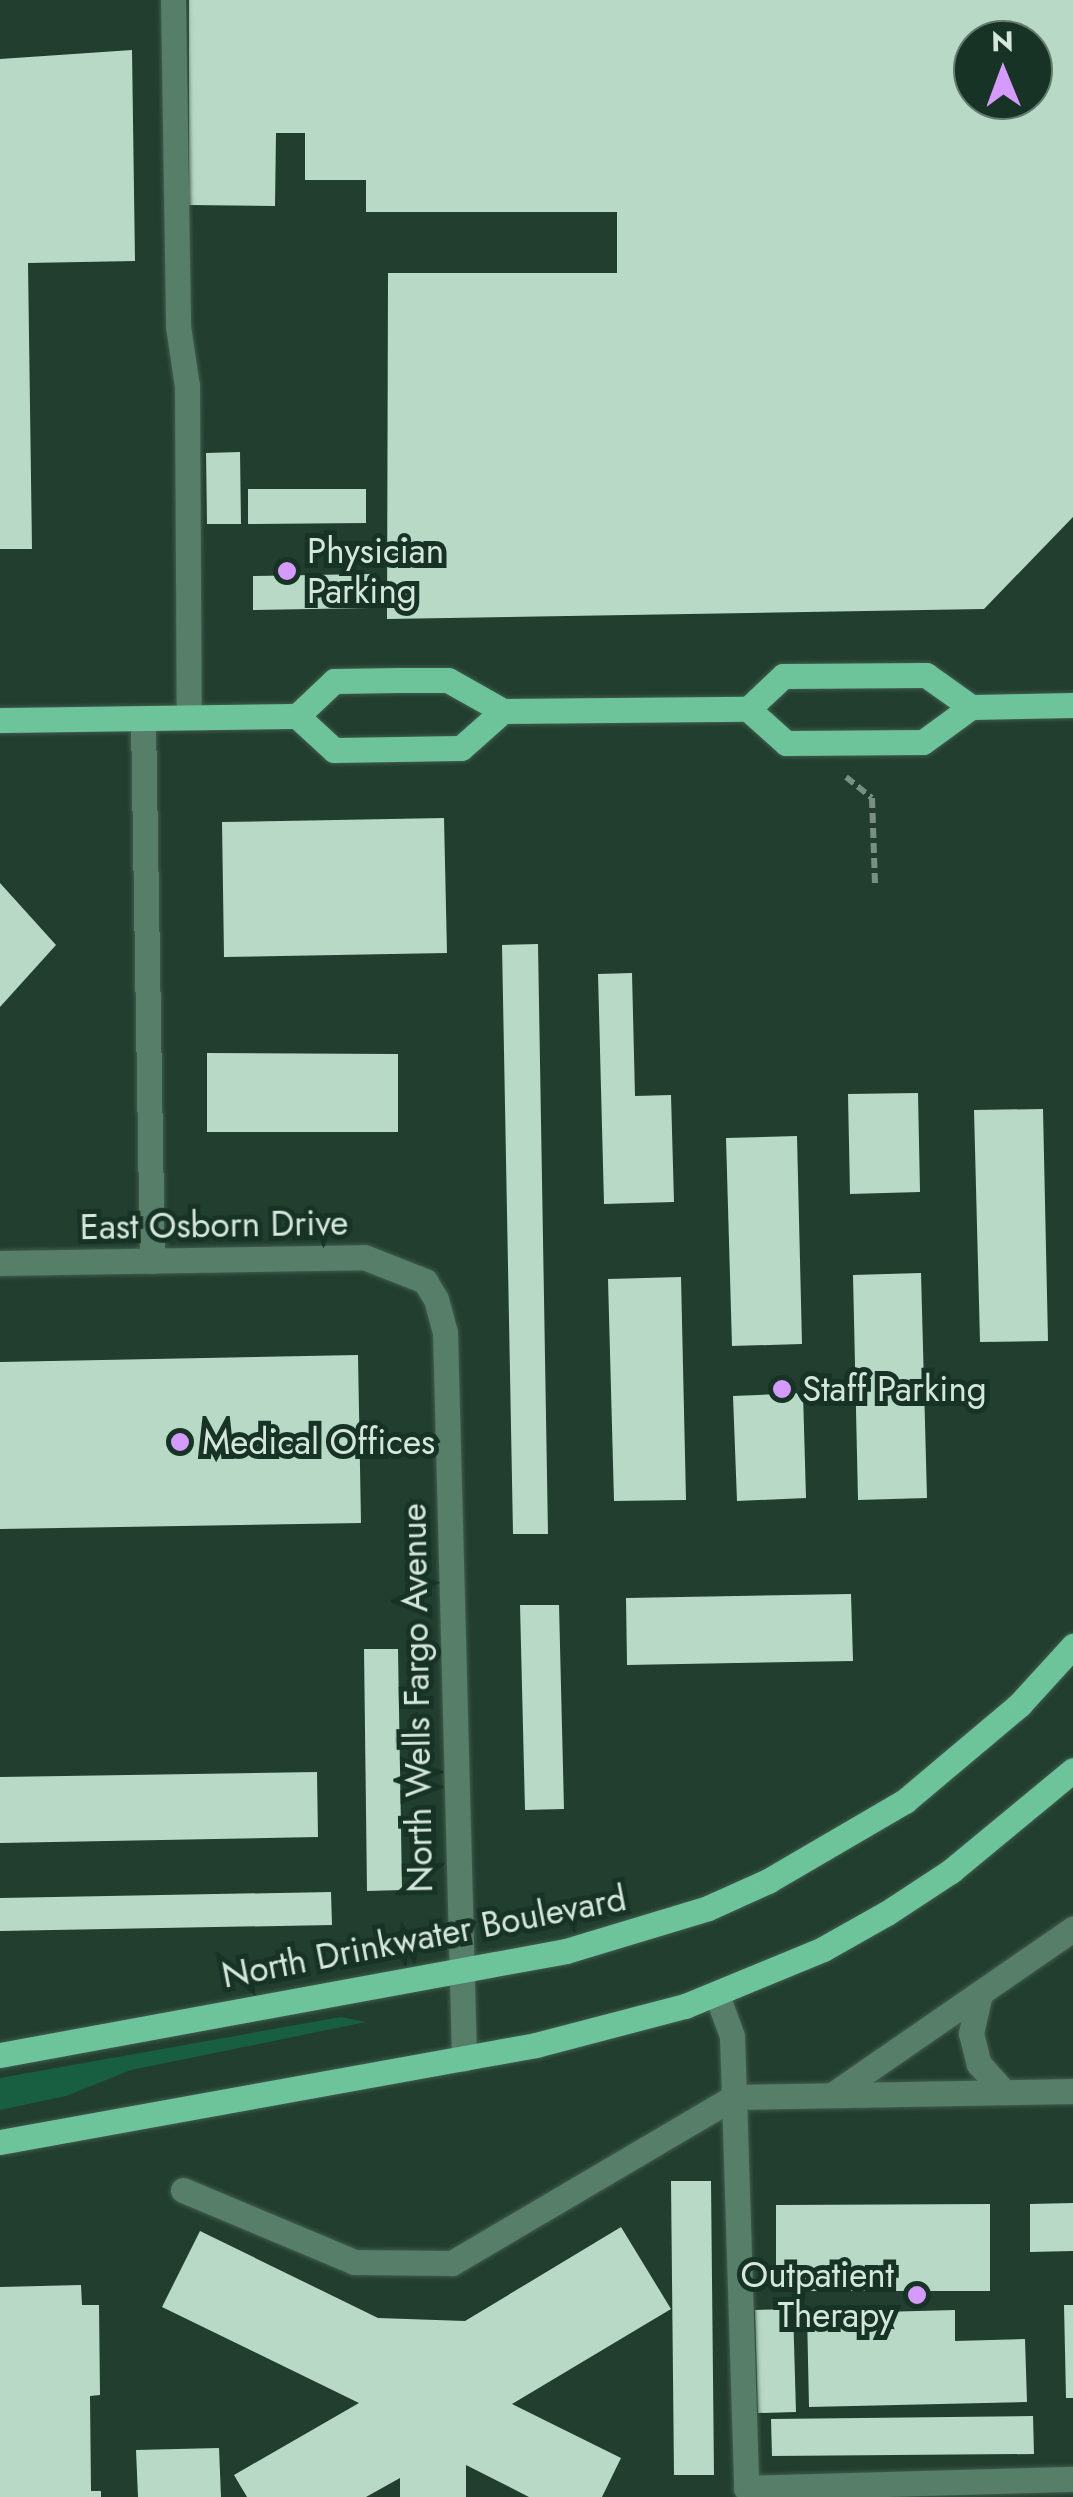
<!DOCTYPE html>
<html>
<head>
<meta charset="utf-8">
<style>
	body { margin:0 }
	#map { position:relative; width:1073px; height:2497px; overflow:hidden; background:#213e2f; font-family:Jost,sans-serif }
	div>[style] { position:absolute }
	.green>* { inset:0; background:#185f42 }
	.building>* { inset:0; background:#b7d9c6 }
	.path>* { height:6px; margin-top:-3px; transform-origin:0; background:repeating-linear-gradient(90deg,#788f82 0 10px,transparent 0 15px) }
	.roads { filter:drop-shadow(0 0 2px #415c4e) drop-shadow(0 0 2px #415c4e) }
	.minor>* { height:25px; margin:-12.5px; padding:0 12.5px; transform-origin:12.5px; border-radius:12.5px; background:#567e69 }
	.major>* { height:25px; margin:-12.5px; padding:0 12.5px; transform-origin:12.5px; border-radius:12.5px; background:#6dc49a }
	.dots>* { width:28px; height:28px; translate:-50% -50%; box-sizing:border-box; border:5px solid #173326; border-radius:50% }
	span { translate:-50% -50%; white-space:nowrap; text-align:center; line-height:1.15; -webkit-text-stroke:10px #173326; paint-order:stroke }
	.poi-label { font-size:35px; color:#d5e6dc }
	.left { translate:0 -50%; text-align:left }
	.right { translate:-100% -50%; text-align:right }
	.street-label { font-size:35px; color:#d5e6dc }
	.north { position:absolute; left:953px; top:20px; width:100px; height:100px; box-sizing:border-box; background:#173326; border:2px solid #637b6f; border-radius:50%; rotate:359deg; font-size:28px; font-weight:700; line-height:40px; text-align:center; color:#d5e6dc }
	.north::after { content:''; display:block; margin:auto; width:35px; height:45px; background:#d59bfb; clip-path:polygon(50% 0,100% 100%,50% 72%,0 100%) }
</style>
</head>
<body>
<div id="map">
	<div class="green">
		<div style="clip-path:polygon(341px 2017px,366px 2022px,131px 2070px,66px 2096px,0 2110px,0 2078px)"></div>
	</div>
	<div class="building">
		<div style="clip-path:polygon(evenodd,189px 0,1073px 0,1073px 517px,984px 609px,387px 619px,388px 273px,617px 273px,617px 212px,366px 212px,366px 180px,305px 180px,305px 133px,276px 133px,275px 206px,189px 205px,189px 0,973px 40px,1033px 40px,1033px 100px,973px 100px,973px 40px)"></div>
		<div style="clip-path:polygon(132px 50px,135px 261px,28px 263px,32px 549px,0 549px,0 59px)"></div>
		<div style="clip-path:polygon(240px 452px,241px 524px,207px 524px,206px 453px)"></div>
		<div style="clip-path:polygon(248px 489px,366px 489px,366px 523px,248px 524px)"></div>
		<div style="clip-path:polygon(370px 574px,370px 608px,253px 610px,253px 576px)"></div>
		<div style="clip-path:polygon(444px 818px,447px 953px,224px 957px,222px 822px)"></div>
		<div style="clip-path:polygon(0 883px,56px 945px,0 1007px)"></div>
		<div style="clip-path:polygon(538px 944px,548px 1534px,513px 1534px,502px 945px)"></div>
		<div style="clip-path:polygon(632px 973px,635px 1096px,671px 1095px,674px 1202px,604px 1204px,598px 974px)"></div>
		<div style="clip-path:polygon(207px 1053px,398px 1054px,398px 1132px,207px 1132px)"></div>
		<div style="clip-path:polygon(918px 1093px,920px 1192px,850px 1194px,848px 1094px)"></div>
		<div style="clip-path:polygon(1043px 1109px,1048px 1341px,980px 1342px,974px 1110px)"></div>
		<div style="clip-path:polygon(797px 1136px,802px 1344px,732px 1346px,726px 1138px)"></div>
		<div style="clip-path:polygon(921px 1273px,927px 1498px,858px 1500px,853px 1275px)"></div>
		<div style="clip-path:polygon(681px 1277px,686px 1500px,614px 1501px,608px 1279px)"></div>
		<div style="clip-path:polygon(358px 1355px,361px 1523px,0 1529px,0 1362px)"></div>
		<div style="clip-path:polygon(803px 1393px,806px 1498px,737px 1501px,733px 1396px)"></div>
		<div style="clip-path:polygon(851px 1594px,853px 1661px,627px 1665px,626px 1598px)"></div>
		<div style="clip-path:polygon(520px 1605px,559px 1605px,564px 1809px,525px 1810px)"></div>
		<div style="clip-path:polygon(364px 1649px,398px 1649px,402px 1890px,367px 1891px)"></div>
		<div style="clip-path:polygon(317px 1772px,318px 1837px,0 1843px,0 1777px)"></div>
		<div style="clip-path:polygon(331px 1892px,332px 1925px,0 1931px,0 1898px)"></div>
		<div style="clip-path:polygon(671px 2181px,711px 2181px,714px 2475px,674px 2475px)"></div>
		<div style="clip-path:polygon(1073px 2203px,1073px 2251px,1030px 2252px,1030px 2204px)"></div>
		<div style="clip-path:polygon(990px 2204px,990px 2291px,776px 2291px,776px 2205px)"></div>
		<div style="clip-path:polygon(621px 2227px,671px 2309px,512px 2404px,621px 2458px,602px 2497px,529px 2497px,466px 2465px,466px 2497px,400px 2497px,400px 2478px,366px 2497px,247px 2497px,234px 2475px,359px 2403px,162px 2307px,200px 2231px,378px 2318px,465px 2321px)"></div>
		<div style="clip-path:polygon(81px 2285px,82px 2305px,99px 2305px,100px 2395px,90px 2396px,91px 2491px,101px 2491px,101px 2497px,0 2497px,0 2287px)"></div>
		<div style="clip-path:polygon(1064px 2305px,1073px 2305px,1073px 2398px,1066px 2398px)"></div>
		<div style="clip-path:polygon(793px 2309px,796px 2412px,758px 2413px,755px 2310px)"></div>
		<div style="clip-path:polygon(955px 2310px,955px 2341px,1025px 2339px,1027px 2402px,809px 2407px,807px 2314px)"></div>
		<div style="clip-path:polygon(1033px 2416px,1034px 2454px,772px 2456px,771px 2419px)"></div>
		<div style="clip-path:polygon(219px 2448px,221px 2497px,138px 2497px,136px 2450px)"></div>
	</div>
	<div class="path">
		<div style="left:846px;top:777px;width:33px;rotate:39deg"></div>
		<div style="left:872px;top:798px;width:86px;rotate:88deg"></div>
	</div>
	<div class="roads">
		<div class="minor">
			<div style="left:173px;top:0;width:326px;rotate:89.1deg"></div>
			<div style="left:178px;top:326px;width:61px;rotate:81.5deg"></div>
			<div style="left:187px;top:386px;width:331px;rotate:89.7deg"></div>
			<div style="left:143px;top:719px;width:542px;rotate:89.05deg"></div>
			<div style="left:0;top:1263px;width:364px;rotate:-0.9deg"></div>
			<div style="left:364px;top:1257px;width:66px;rotate:21.5deg"></div>
			<div style="left:425px;top:1281px;width:21px;rotate:59deg"></div>
			<div style="left:436px;top:1299px;width:34px;rotate:75deg"></div>
			<div style="left:445px;top:1332px;width:727px;rotate:88.5deg"></div>
			<div style="left:980px;top:1994px;width:40px;rotate:103deg"></div>
			<div style="left:971px;top:2033px;width:32px;rotate:76deg"></div>
			<div style="left:979px;top:2064px;width:38px;rotate:48deg"></div>
			<div style="left:1073px;top:2091px;width:339px;rotate:179deg"></div>
			<div style="left:734px;top:2097px;width:391px;rotate:88.2deg"></div>
			<div style="left:746px;top:2488px;width:327px;rotate:-1.6deg"></div>
			<div style="left:832px;top:2095px;width:293px;rotate:-34.6deg"></div>
			<div style="left:183px;top:2190px;width:186px;rotate:22.8deg"></div>
			<div style="left:354px;top:2262px;width:98px;rotate:0.6deg"></div>
			<div style="left:452px;top:2263px;width:327px;rotate:-30.5deg"></div>
			<div style="left:734px;top:2097px;width:61px;rotate:-91.9deg"></div>
			<div style="left:732px;top:2036px;width:44px;rotate:-110.1deg"></div>
		</div>
		<div class="major">
			<div style="left:748px;top:709px;width:48px;rotate:-43.3deg"></div>
			<div style="left:783px;top:676px;width:143px;rotate:-0.4deg"></div>
			<div style="left:926px;top:675px;width:55px;rotate:35.4deg"></div>
			<div style="left:297px;top:716px;width:50px;rotate:42.6deg"></div>
			<div style="left:334px;top:750px;width:127px;rotate:-0.9deg"></div>
			<div style="left:461px;top:748px;width:56px;rotate:-41.4deg"></div>
			<div style="left:0;top:720px;width:297px;rotate:-0.8deg"></div>
			<div style="left:297px;top:716px;width:51px;rotate:-43.4deg"></div>
			<div style="left:334px;top:681px;width:66px;rotate:-0.9deg"></div>
			<div style="left:400px;top:680px;width:48px"></div>
			<div style="left:448px;top:680px;width:63px;rotate:29.4deg"></div>
			<div style="left:503px;top:711px;width:245px;rotate:-0.5deg"></div>
			<div style="left:748px;top:709px;width:51px;rotate:41.8deg"></div>
			<div style="left:786px;top:743px;width:137px;rotate:-0.4deg"></div>
			<div style="left:923px;top:742px;width:59px;rotate:-36.1deg"></div>
			<div style="left:971px;top:707px;width:102px;rotate:-1.1deg"></div>
			<div style="left:0;top:2055px;width:575px;rotate:-10.41deg"></div>
			<div style="left:566px;top:1951px;width:148px;rotate:-16.8deg"></div>
			<div style="left:708px;top:1908px;width:66px;rotate:-24.2deg"></div>
			<div style="left:768px;top:1881px;width:159px;rotate:-30.3deg"></div>
			<div style="left:905px;top:1801px;width:150px;rotate:-40.1deg"></div>
			<div style="left:1020px;top:1704px;width:79px;rotate:-47.6deg"></div>
			<div style="left:0;top:2142px;width:545px;rotate:-10.26deg"></div>
			<div style="left:536px;top:2045px;width:154px;rotate:-14.7deg"></div>
			<div style="left:685px;top:2006px;width:149px;rotate:-22.4deg"></div>
			<div style="left:823px;top:1949px;width:73px;rotate:-29.4deg"></div>
			<div style="left:887px;top:1913px;width:77px;rotate:-33.3deg"></div>
			<div style="left:951px;top:1871px;width:158px;rotate:-39.6deg"></div>
		</div>
	</div>
	<div class="dots">
		<div style="left:287px;top:571px;background:#d59bfb"></div>
		<div style="left:782px;top:1389px;background:#d59bfb"></div>
		<div style="left:180px;top:1442px;background:#d59bfb"></div>
		<div style="left:917px;top:2295px;background:#d59bfb"></div>
	</div>
	<div class="poi-label">
		<span class="left" style="left:307px;top:571px">Physician<br>Parking</span>
		<span class="left" style="left:802px;top:1389px">Staff Parking</span>
		<span class="left" style="left:202px;top:1442px">Medical Offices</span>
		<span class="right" style="left:894px;top:2295px">Outpatient<br>Therapy</span>
	</div>
	<div class="street-label">
		<span style="left:214px;top:1225px;rotate:-1deg">East Osborn Drive</span>
		<span style="left:417px;top:1698px;rotate:-91deg">North Wells Fargo Avenue</span>
		<span style="left:424px;top:1937px;rotate:-11deg">North Drinkwater Boulevard</span>
	</div>
	<div class="north">N</div>
</div>
</body>
</html>
